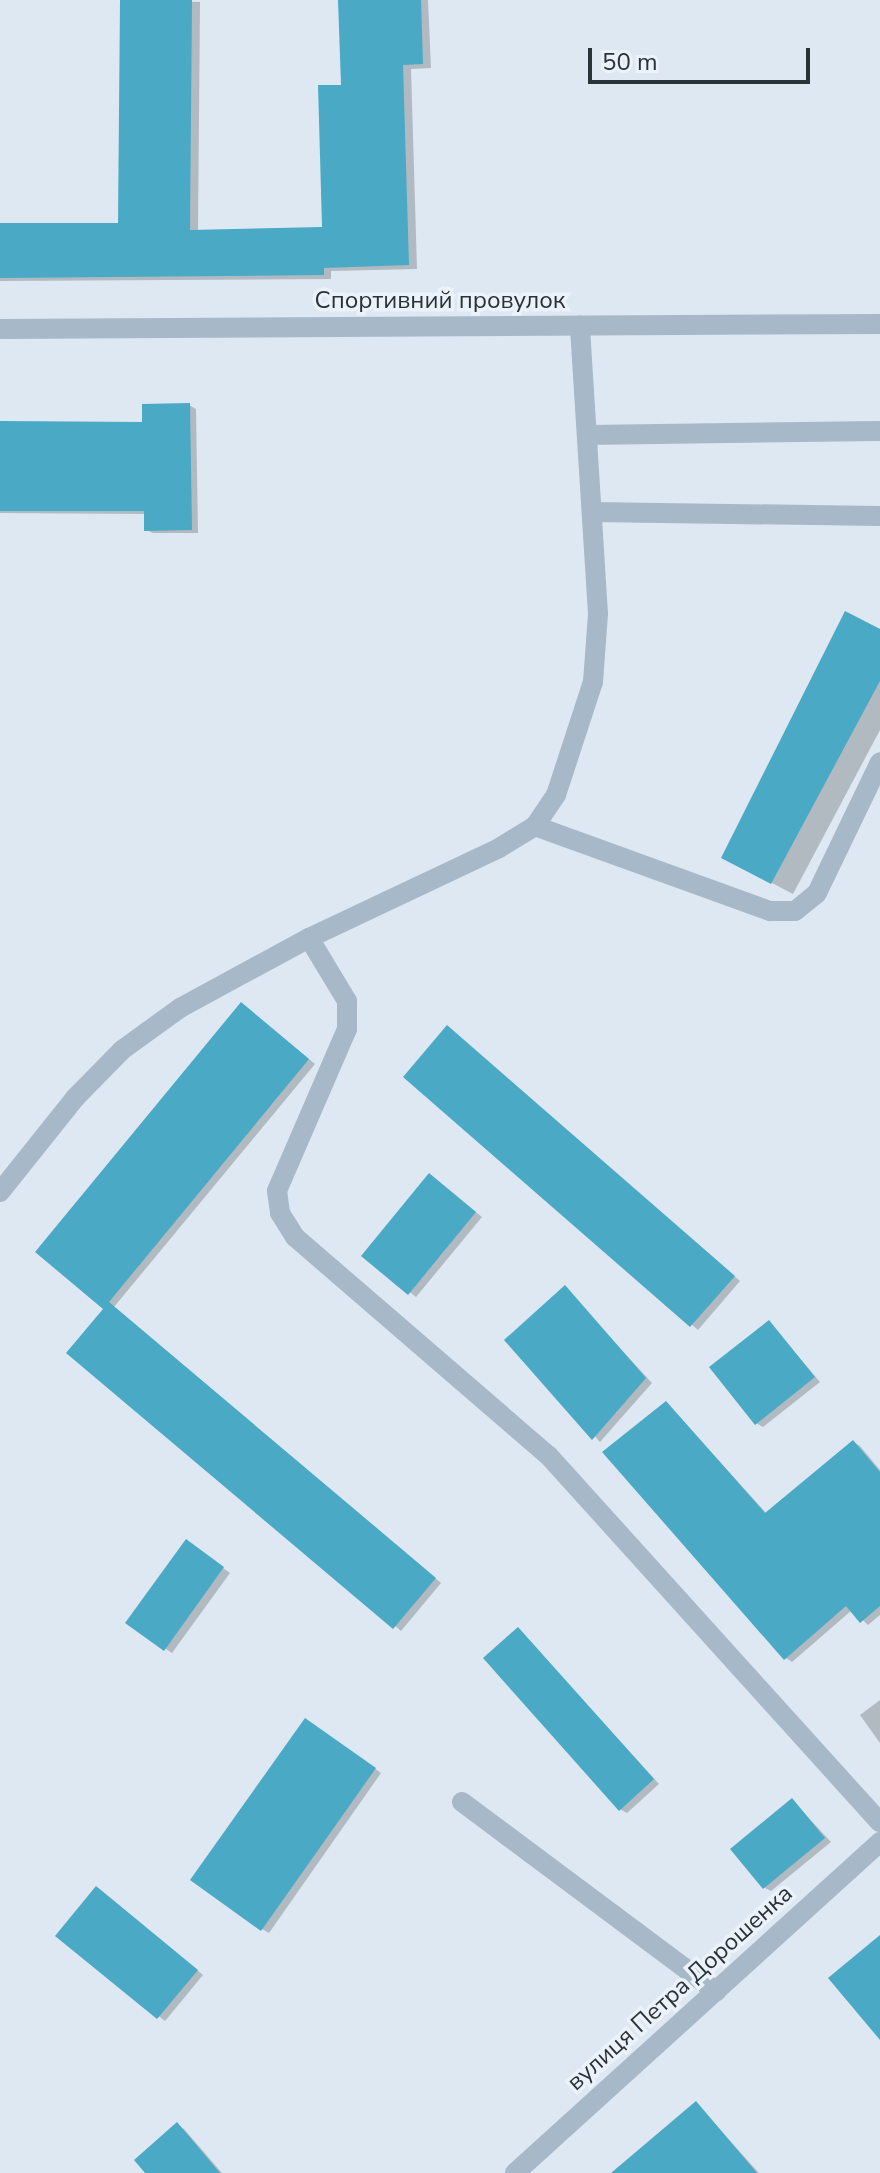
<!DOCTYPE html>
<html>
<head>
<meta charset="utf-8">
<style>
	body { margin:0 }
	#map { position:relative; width:880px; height:2173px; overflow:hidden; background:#dee8f2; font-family:"Nunito Sans",sans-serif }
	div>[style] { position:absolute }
	.shadow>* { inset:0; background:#0003 }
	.building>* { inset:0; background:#4aa9c5 }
	.minor>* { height:20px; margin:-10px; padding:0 10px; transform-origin:10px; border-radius:10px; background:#a7b9c8 }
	span { translate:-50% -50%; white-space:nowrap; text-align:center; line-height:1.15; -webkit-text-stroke:7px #ebf2fa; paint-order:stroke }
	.street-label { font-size:24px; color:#293438 }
	.scale { position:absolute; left:588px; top:48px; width:222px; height:36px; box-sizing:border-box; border:4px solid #293438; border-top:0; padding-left:10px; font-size:24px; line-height:28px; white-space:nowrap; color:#293438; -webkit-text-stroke:6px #ebf2fa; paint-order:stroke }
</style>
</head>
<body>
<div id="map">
	<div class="shadow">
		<div style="clip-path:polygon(122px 0,200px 2px,198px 232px,324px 229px,343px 87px,340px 0,428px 0,431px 68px,411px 69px,417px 269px,331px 271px,331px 279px,0 281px,0 225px,120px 225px)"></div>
		<div style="clip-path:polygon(189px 405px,196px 409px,198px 533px,153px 533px,146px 530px,146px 514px,0 513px,0 423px,144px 424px)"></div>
		<div style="clip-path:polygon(880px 631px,880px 730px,793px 894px,745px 869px)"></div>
		<div style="clip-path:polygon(248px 1009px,315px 1064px,114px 1307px,441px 1583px,401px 1631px,69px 1352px,106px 1308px,38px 1252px)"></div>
		<div style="clip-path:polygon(454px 1032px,740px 1281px,698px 1330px,405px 1077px)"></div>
		<div style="clip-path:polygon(436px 1180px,482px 1217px,416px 1297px,364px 1256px)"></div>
		<div style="clip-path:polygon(565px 1288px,652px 1383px,600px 1442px,507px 1340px)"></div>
		<div style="clip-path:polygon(769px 1322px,820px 1382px,763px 1427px,756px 1423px)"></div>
		<div style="clip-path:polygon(667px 1403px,767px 1514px,853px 1442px,860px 1446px,880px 1470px,880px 1615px,868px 1625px,852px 1610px,792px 1662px,786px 1658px)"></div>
		<div style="clip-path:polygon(193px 1546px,230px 1573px,172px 1653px,128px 1623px)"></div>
		<div style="clip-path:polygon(518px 1629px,659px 1784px,627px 1813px,620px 1809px)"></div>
		<div style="clip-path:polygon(880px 1700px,880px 1743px,860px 1715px)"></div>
		<div style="clip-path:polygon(312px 1724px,381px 1773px,269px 1933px,262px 1929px)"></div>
		<div style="clip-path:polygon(792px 1800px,831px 1842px,771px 1891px,765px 1888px)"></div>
		<div style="clip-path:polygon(103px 1892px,203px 1975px,165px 2021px,58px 1936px)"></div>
		<div style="clip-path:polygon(696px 2103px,759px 2173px,614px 2173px)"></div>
		<div style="clip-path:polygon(177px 2125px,184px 2129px,222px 2173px,148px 2173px)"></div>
	</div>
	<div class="building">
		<div style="clip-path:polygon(120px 0,192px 0,190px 230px,322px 227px,318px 85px,341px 85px,338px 0,421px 0,423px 64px,403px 65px,409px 265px,324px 268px,324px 275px,0 278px,0 223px,118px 223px)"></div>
		<div style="clip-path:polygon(190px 403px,192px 530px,144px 531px,144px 511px,0 511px,0 421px,142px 422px,142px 404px)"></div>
		<div style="clip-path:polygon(845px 611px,880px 629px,880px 681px,771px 884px,721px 858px)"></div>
		<div style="clip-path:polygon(241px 1002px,309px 1059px,109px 1302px,436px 1578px,393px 1629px,66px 1353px,103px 1309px,35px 1252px)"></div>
		<div style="clip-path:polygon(447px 1025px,735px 1276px,690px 1327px,403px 1077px)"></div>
		<div style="clip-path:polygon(429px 1173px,476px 1212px,408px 1295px,361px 1256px)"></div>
		<div style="clip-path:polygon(565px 1285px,646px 1378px,592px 1440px,504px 1340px)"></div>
		<div style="clip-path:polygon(769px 1320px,815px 1377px,755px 1425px,709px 1367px)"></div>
		<div style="clip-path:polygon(666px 1401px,765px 1513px,853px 1440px,880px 1472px,880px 1606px,860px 1623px,846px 1606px,784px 1660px,602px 1452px)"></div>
		<div style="clip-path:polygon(186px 1539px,224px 1567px,164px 1651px,125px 1623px)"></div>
		<div style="clip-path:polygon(518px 1627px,654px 1779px,619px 1811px,483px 1658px)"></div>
		<div style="clip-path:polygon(305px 1718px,376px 1768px,261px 1931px,190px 1880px)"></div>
		<div style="clip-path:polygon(792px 1798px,825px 1838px,763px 1889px,730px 1849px)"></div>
		<div style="clip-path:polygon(96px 1886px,198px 1970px,157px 2019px,55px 1936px)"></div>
		<div style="clip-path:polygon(880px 1935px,880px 2040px,828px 1978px)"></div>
		<div style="clip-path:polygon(696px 2101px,757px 2173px,611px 2173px)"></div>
		<div style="clip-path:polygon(177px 2122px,220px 2173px,145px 2173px,134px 2160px)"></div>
	</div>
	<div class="minor">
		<div style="left:0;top:329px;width:880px;rotate:-0.33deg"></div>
		<div style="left:587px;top:435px;width:293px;rotate:-0.8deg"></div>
		<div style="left:592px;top:512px;width:288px;rotate:0.8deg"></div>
		<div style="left:535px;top:826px;width:250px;rotate:19.9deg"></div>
		<div style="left:770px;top:911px;width:25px"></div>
		<div style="left:795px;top:911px;width:28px;rotate:-39deg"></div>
		<div style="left:817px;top:893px;width:145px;rotate:-64.3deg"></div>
		<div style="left:309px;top:938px;width:74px;rotate:58.9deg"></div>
		<div style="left:347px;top:1001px;width:28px;rotate:90deg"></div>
		<div style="left:347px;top:1029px;width:176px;rotate:113.4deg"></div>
		<div style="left:277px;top:1191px;width:22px;rotate:82deg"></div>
		<div style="left:280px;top:1213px;width:28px;rotate:58deg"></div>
		<div style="left:295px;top:1237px;width:334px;rotate:40.8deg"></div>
		<div style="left:548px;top:1455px;width:495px;rotate:47.9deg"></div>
		<div style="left:0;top:1192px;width:120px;rotate:-51.4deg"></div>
		<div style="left:75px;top:1098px;width:67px;rotate:-45.6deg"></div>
		<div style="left:122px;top:1050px;width:72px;rotate:-35.9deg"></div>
		<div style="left:180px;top:1008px;width:147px;rotate:-28.5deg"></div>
		<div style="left:309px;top:938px;width:210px;rotate:-25.3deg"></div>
		<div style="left:499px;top:848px;width:42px;rotate:-31.4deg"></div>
		<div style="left:535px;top:826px;width:37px;rotate:-56deg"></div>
		<div style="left:556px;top:795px;width:119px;rotate:-71.9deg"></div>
		<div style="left:593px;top:682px;width:68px;rotate:-85.8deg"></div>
		<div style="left:598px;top:614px;width:289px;rotate:-93.6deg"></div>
		<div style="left:462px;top:1802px;width:317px;rotate:36.7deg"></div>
		<div style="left:515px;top:2173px;width:493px;rotate:-42.2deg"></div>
	</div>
	<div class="street-label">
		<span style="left:440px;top:301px">Спортивний провулок</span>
		<span style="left:680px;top:1988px;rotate:-42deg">вулиця Петра Дорошенка</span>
	</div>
	<div class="scale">50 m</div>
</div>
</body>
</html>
